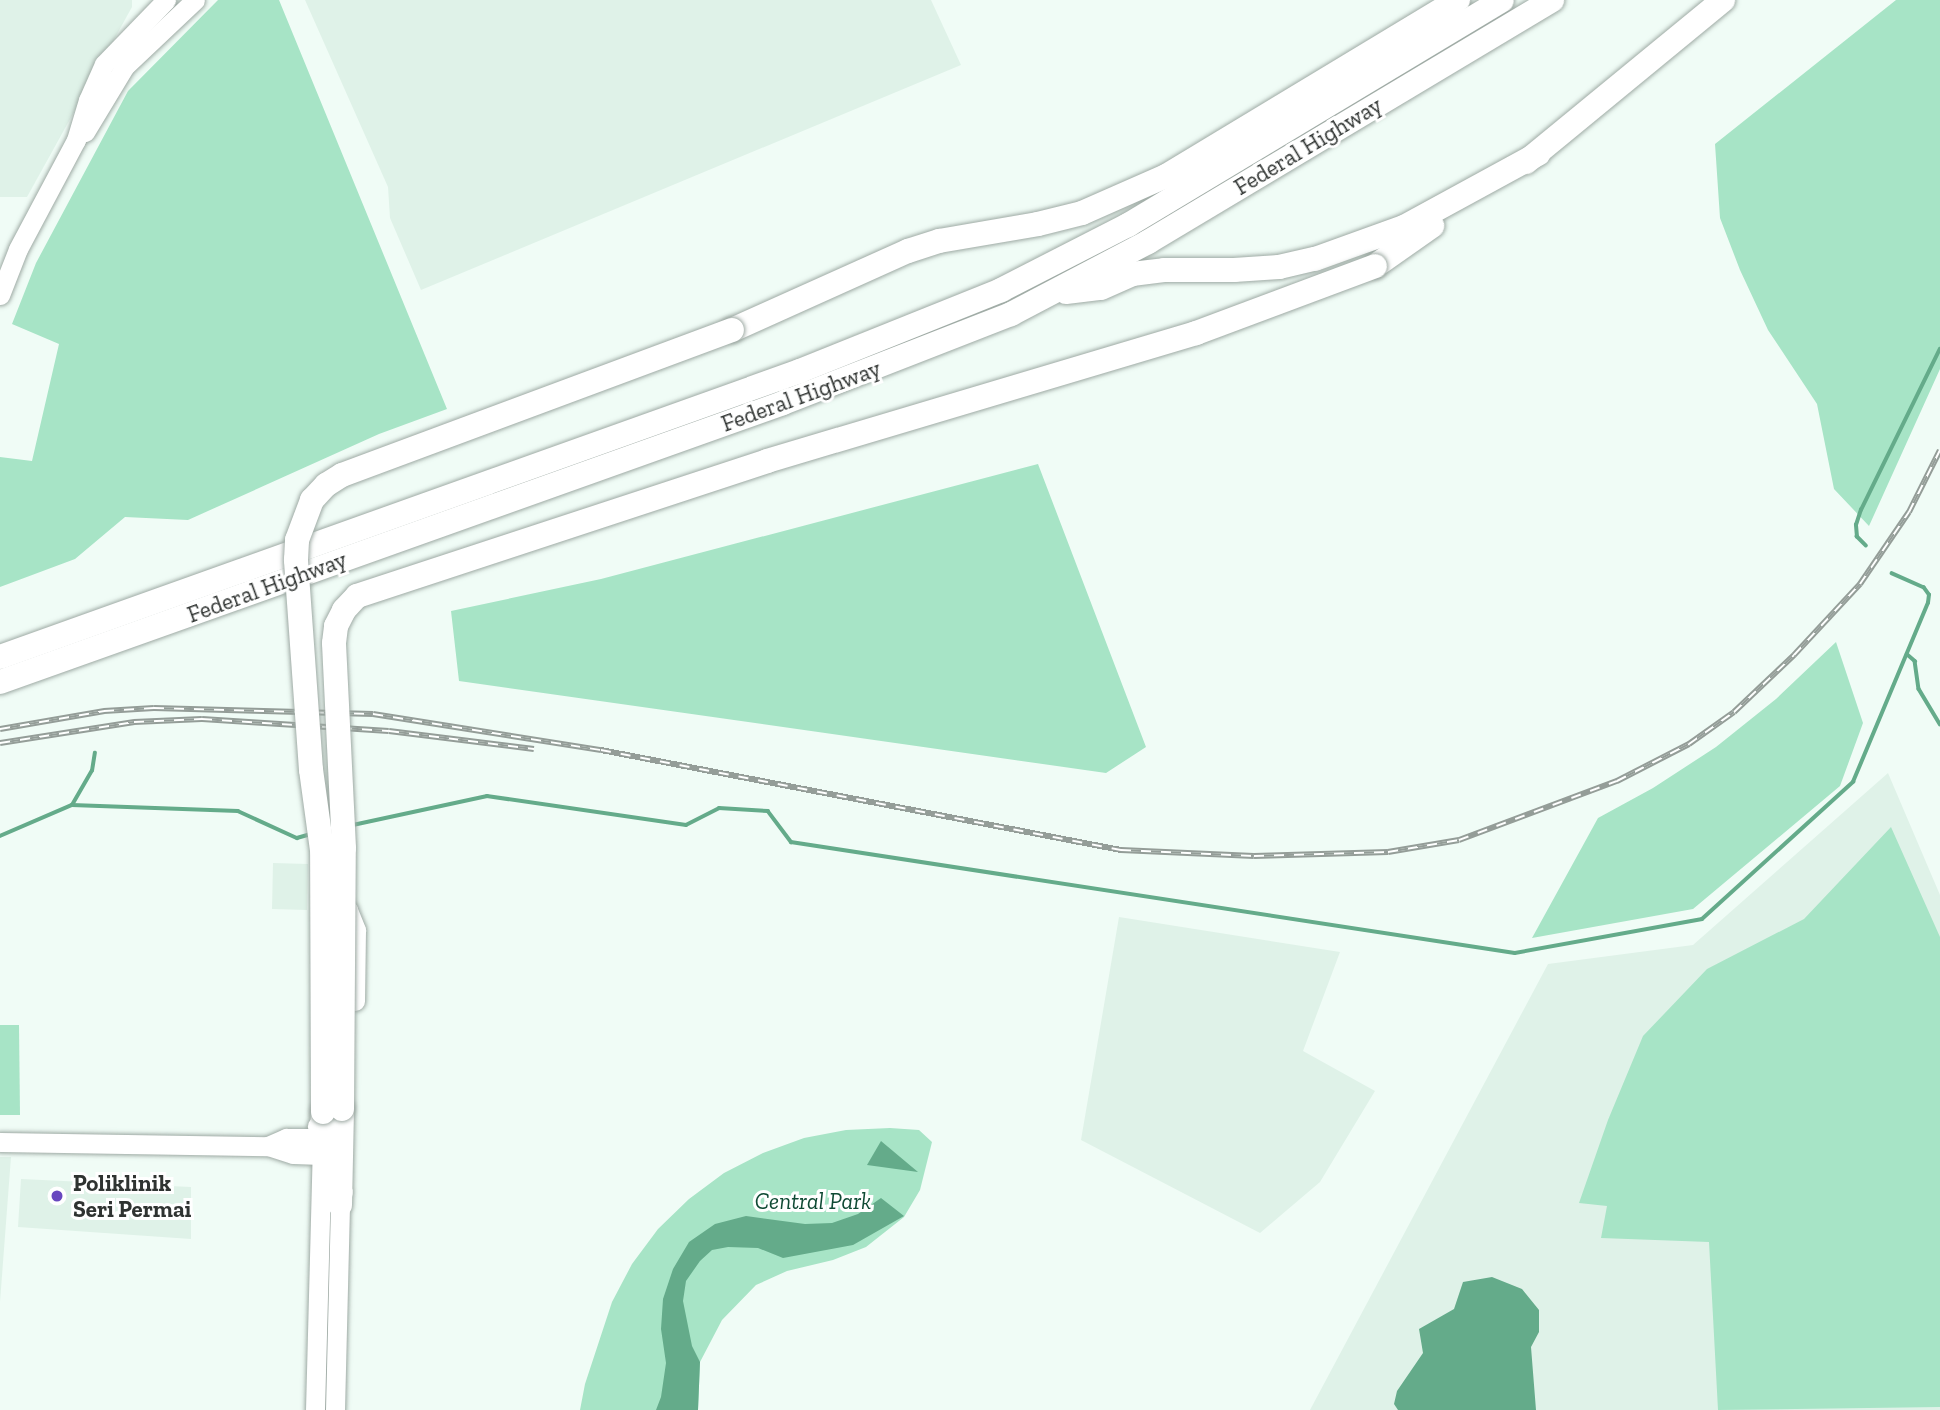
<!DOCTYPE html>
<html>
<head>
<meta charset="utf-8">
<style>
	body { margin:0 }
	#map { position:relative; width:1940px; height:1410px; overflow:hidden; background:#f0fcf6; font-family:"Zilla Slab",serif }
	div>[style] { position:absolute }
	.built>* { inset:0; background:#dff2e8 }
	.green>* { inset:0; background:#a7e4c6 }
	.water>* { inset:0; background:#64ab8a }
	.stream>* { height:3.5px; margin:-1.75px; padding:0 1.75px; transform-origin:1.75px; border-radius:1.75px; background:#64ab8a }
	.roads { filter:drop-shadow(0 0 2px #9eaaa4) drop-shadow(0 0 2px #9eaaa4) }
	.secondary>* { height:19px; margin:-9.5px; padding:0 9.5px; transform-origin:9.5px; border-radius:9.5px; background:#fff }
	.highway>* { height:24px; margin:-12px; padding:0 12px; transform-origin:12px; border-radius:12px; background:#fff }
	.rail>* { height:6px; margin-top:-3px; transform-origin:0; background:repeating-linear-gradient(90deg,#fff 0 10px,#949d98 0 20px); box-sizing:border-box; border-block:2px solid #949d98 }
	.bridges { filter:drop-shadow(0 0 2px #9eaaa4) drop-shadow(0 0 2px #9eaaa4) }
	.highway-bridge>* { height:24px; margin:-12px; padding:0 12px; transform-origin:12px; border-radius:12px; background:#fff }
	.dots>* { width:19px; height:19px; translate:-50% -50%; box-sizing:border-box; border:4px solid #fff; border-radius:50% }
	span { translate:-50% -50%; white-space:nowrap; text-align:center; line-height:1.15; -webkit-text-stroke:6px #fff; paint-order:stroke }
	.street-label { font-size:23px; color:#2f3331 }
	.poi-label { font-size:23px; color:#2f3331; font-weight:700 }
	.left { translate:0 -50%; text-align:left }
	.park-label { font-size:23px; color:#0f4a34; font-style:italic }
</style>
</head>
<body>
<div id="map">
	<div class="built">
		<div style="clip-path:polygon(0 0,132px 0,132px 7px,27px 197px,0 197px)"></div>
		<div style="clip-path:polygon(305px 0,931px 0,961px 65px,421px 290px,390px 218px,388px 187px)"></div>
		<div style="clip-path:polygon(1888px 773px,1940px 895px,1940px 1410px,1310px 1410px,1548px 964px,1693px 945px)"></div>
		<div style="clip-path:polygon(273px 863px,308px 864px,307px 910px,272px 909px)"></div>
		<div style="clip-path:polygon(1119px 917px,1340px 952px,1303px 1051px,1375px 1091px,1320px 1182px,1260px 1233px,1081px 1140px)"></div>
		<div style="clip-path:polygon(0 1157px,11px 1157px,0 1302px)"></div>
		<div style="clip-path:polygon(21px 1179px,191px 1187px,191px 1239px,18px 1227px)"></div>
	</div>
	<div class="green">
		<div style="clip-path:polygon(218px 0,279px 0,447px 409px,379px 434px,188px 520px,125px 517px,75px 559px,0 587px,0 457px,32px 461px,59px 344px,12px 324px,36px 263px,128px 91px)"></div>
		<div style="clip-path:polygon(1896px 0,1940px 0,1940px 369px,1869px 526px,1834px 489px,1817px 404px,1768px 330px,1740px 270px,1720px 218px,1715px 144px)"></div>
		<div style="clip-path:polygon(1038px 464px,1146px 747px,1106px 773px,459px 681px,451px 611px,601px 579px)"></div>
		<div style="clip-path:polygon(1836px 642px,1863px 723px,1840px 786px,1693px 909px,1532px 938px,1598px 818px,1653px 788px,1716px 747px,1776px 699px)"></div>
		<div style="clip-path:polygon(1891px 827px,1940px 937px,1940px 1407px,1718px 1410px,1709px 1242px,1601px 1238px,1607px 1206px,1579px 1203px,1608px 1120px,1643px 1036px,1707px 969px,1804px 919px)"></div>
		<div style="clip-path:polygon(0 1025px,19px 1025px,20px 1115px,0 1115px)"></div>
		<div style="clip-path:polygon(890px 1128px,919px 1130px,932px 1142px,920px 1190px,904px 1217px,866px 1247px,833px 1260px,787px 1271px,756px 1285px,722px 1320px,700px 1362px,698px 1410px,580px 1410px,585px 1384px,612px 1302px,632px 1264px,658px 1229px,689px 1199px,724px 1173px,763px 1153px,804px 1138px,846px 1130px)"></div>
	</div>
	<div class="water">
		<div style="clip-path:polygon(881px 1141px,918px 1172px,867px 1165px)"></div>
		<div style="clip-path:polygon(881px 1198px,904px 1216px,853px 1245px,783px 1258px,758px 1248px,728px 1247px,712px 1250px,700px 1261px,686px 1281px,683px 1301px,692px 1346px,700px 1362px,698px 1410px,656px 1410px,661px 1397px,666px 1363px,661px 1329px,663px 1299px,673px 1269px,689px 1242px,715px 1224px,746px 1216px,805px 1224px,832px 1223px,858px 1214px)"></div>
		<div style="clip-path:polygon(1492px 1277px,1522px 1289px,1539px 1310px,1539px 1332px,1531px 1347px,1536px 1410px,1398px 1410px,1394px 1404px,1397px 1391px,1423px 1353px,1419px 1329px,1454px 1309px,1463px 1282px)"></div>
	</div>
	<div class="stream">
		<div style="left:1866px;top:546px;width:13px;rotate:-135deg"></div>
		<div style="left:1857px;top:537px;width:12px;rotate:-95deg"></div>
		<div style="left:1856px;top:525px;width:16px;rotate:-72deg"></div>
		<div style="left:1861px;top:510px;width:179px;rotate:-63.9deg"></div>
		<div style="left:1907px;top:654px;width:11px;rotate:41deg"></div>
		<div style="left:1915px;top:661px;width:28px;rotate:82deg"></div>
		<div style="left:1919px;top:689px;width:41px;rotate:59deg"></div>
		<div style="left:72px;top:805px;width:39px;rotate:-60deg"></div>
		<div style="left:92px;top:771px;width:18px;rotate:-81deg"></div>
		<div style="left:353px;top:825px;width:137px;rotate:-12.2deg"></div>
		<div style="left:487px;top:796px;width:201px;rotate:8.3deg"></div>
		<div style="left:686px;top:825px;width:37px;rotate:-27deg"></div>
		<div style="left:719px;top:808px;width:49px;rotate:3.5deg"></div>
		<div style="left:768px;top:811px;width:39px;rotate:53deg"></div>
		<div style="left:791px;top:842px;width:732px;rotate:8.72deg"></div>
		<div style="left:1515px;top:953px;width:190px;rotate:-10.3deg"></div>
		<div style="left:1702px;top:919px;width:204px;rotate:-42.2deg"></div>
		<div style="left:1853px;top:782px;width:194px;rotate:-67.3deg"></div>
		<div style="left:1928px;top:603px;width:8px;rotate:-83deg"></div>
		<div style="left:1929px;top:595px;width:9px;rotate:-126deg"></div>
		<div style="left:1924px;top:588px;width:35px;rotate:-156deg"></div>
		<div style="left:0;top:836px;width:78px;rotate:-23.3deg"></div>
		<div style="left:72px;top:805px;width:166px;rotate:2.1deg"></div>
		<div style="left:238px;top:811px;width:65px;rotate:24.6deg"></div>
		<div style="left:297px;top:838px;width:15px;rotate:-16deg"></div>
	</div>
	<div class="roads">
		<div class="secondary">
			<div style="left:85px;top:132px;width:77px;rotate:-58.8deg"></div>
			<div style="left:125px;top:66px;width:96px;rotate:-43.3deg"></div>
			<div style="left:0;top:295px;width:49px;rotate:-68.6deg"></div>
			<div style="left:18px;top:249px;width:123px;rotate:-62deg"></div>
			<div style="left:76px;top:140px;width:42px;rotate:-73.3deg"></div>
			<div style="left:88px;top:100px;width:39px;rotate:-66deg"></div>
			<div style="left:104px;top:64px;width:89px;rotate:-45.9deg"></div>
			<div style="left:342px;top:907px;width:7px;rotate:27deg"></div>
			<div style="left:348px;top:910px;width:22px;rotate:68deg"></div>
			<div style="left:356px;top:930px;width:71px;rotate:90.8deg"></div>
			<div style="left:0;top:1142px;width:268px;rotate:0.9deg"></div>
			<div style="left:268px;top:1146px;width:26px;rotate:18deg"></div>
			<div style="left:293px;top:1154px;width:29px;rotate:2deg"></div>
			<div style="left:268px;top:1146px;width:20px;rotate:-24deg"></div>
			<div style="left:286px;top:1138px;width:36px"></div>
			<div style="left:315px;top:1410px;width:272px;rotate:-88.5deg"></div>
			<div style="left:322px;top:1138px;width:13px;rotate:-113deg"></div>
			<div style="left:335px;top:1410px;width:205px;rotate:-88.6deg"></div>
			<div style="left:340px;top:1205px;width:14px;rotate:-78deg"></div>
		</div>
		<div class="highway">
			<div style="left:1526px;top:162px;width:255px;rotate:-39.4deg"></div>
			<div style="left:1375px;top:266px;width:70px;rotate:-35.1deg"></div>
			<div style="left:1066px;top:292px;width:35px;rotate:-7deg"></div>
			<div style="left:1101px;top:288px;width:34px;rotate:-24deg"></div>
			<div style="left:1132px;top:274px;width:32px;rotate:-7deg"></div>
			<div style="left:1164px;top:270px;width:70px"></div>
			<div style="left:1234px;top:270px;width:45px;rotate:-3.8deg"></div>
			<div style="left:1279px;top:267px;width:37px;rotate:-13deg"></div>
			<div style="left:1315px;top:259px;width:95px;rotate:-19.8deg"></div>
			<div style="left:1404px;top:227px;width:153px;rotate:-28.6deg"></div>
			<div style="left:732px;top:330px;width:193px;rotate:-24.2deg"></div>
			<div style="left:908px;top:251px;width:33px;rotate:-18deg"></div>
			<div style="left:939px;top:241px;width:100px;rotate:-9.7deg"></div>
			<div style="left:1038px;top:224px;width:45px;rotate:-14deg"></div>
			<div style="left:1082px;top:213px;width:92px;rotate:-23.8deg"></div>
			<div style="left:1166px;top:176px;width:341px;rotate:-31.1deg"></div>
			<div style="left:0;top:657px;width:850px;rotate:-19.67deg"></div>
			<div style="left:800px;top:371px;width:217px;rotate:-21.9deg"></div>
			<div style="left:1001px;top:290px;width:143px;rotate:-27.1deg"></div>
			<div style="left:1128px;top:225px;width:436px;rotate:-31deg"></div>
			<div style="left:0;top:682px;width:831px;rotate:-19.61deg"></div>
			<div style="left:783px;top:403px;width:245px;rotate:-21.3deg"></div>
			<div style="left:1011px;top:314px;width:155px;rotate:-27.7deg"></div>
			<div style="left:1148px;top:242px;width:471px;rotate:-30.9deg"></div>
			<div style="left:322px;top:1138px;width:26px;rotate:-88deg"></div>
			<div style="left:340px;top:1205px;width:96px;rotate:-88.8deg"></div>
		</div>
	</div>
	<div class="rail">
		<div style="left:0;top:729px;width:106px;rotate:-9.8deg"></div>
		<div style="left:104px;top:711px;width:50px;rotate:-3.4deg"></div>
		<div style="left:154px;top:708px;width:219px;rotate:1.6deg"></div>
		<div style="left:373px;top:714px;width:231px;rotate:9deg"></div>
		<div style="left:601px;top:750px;width:530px;rotate:10.89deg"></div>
		<div style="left:1121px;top:850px;width:133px;rotate:2.6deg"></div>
		<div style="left:1254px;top:856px;width:134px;rotate:-1.7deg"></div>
		<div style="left:1388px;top:852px;width:72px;rotate:-9.6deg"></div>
		<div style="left:1459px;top:840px;width:169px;rotate:-20.5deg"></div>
		<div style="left:1617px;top:781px;width:81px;rotate:-27.2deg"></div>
		<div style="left:1689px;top:744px;width:55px;rotate:-35.4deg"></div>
		<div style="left:1734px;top:712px;width:83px;rotate:-43.5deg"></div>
		<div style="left:1794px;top:655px;width:97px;rotate:-47.1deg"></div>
		<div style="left:1860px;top:584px;width:87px;rotate:-55.8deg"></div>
		<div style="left:1909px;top:512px;width:69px;rotate:-63.4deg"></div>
		<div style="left:0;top:743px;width:136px;rotate:-8.9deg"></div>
		<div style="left:134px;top:722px;width:68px;rotate:-2.5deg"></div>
		<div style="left:202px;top:719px;width:187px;rotate:3.7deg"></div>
		<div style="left:389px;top:731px;width:146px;rotate:7.1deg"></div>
	</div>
	<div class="bridges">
		<div class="highway-bridge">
			<div style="left:342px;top:1109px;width:261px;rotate:-89.6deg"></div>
			<div style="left:344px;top:848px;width:205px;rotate:-92.8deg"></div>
			<div style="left:334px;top:643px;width:17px;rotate:-83deg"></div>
			<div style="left:336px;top:626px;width:18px;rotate:-63deg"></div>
			<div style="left:344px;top:610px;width:19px;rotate:-47deg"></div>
			<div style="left:357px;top:596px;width:432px;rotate:-18.2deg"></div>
			<div style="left:767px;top:461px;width:448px;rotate:-16.6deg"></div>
			<div style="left:1196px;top:333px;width:191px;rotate:-20.5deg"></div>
			<div style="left:323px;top:1112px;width:262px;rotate:-90.2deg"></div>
			<div style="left:322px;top:850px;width:81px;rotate:-97.8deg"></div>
			<div style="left:311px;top:770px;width:211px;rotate:-94.1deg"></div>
			<div style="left:296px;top:560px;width:20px;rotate:-87deg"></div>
			<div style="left:297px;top:540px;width:43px;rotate:-69.4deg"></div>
			<div style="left:312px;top:500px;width:21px;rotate:-47deg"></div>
			<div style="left:326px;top:485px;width:19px;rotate:-32deg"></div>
			<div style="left:342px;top:475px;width:416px;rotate:-20.4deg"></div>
		</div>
	</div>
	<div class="dots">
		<div style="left:57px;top:1196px;background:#6847bf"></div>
	</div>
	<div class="street-label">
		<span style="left:1308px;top:146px;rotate:-31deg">Federal Highway</span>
		<span style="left:801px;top:396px;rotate:-20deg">Federal Highway</span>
		<span style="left:267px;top:587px;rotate:-20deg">Federal Highway</span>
	</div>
	<div class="poi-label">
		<span class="left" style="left:73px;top:1196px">Poliklinik<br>Seri Permai</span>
	</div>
	<div class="park-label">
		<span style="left:813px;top:1201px">Central Park</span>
	</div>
</div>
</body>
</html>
